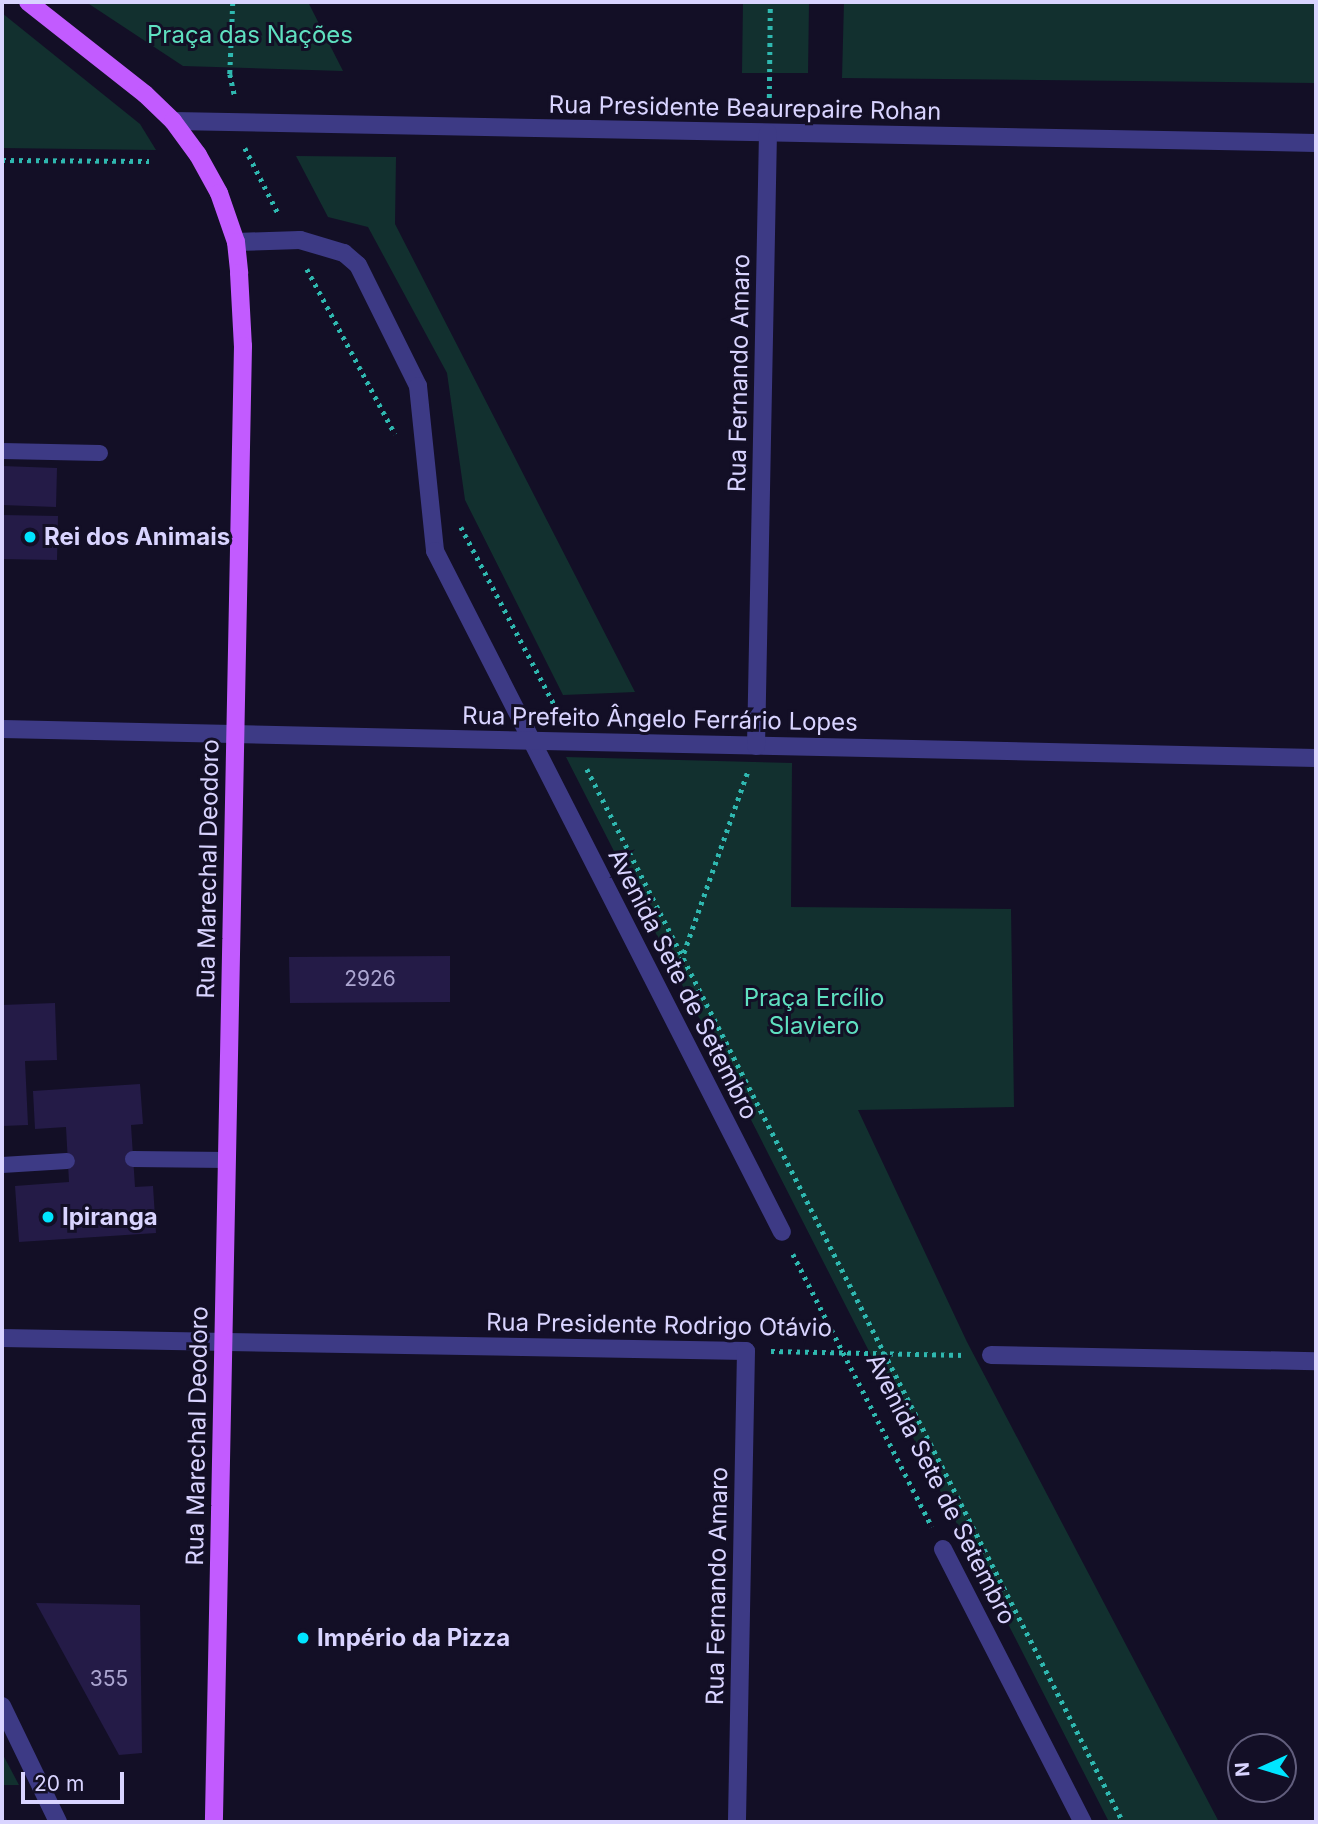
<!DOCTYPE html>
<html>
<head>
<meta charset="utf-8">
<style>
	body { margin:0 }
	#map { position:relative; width:1318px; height:1824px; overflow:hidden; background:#130f26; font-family:Inter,sans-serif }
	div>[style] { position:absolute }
	.green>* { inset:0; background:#12302f }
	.building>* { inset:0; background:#241b47 }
	.path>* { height:4.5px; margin-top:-2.25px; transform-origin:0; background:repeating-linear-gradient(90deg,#2fb8b0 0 3.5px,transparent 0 8.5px) }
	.service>* { height:16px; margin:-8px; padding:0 8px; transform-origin:8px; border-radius:8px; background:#3d3a85 }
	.minor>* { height:18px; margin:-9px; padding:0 9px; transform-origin:9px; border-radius:9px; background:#3d3a85 }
	.primary>* { height:18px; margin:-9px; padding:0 9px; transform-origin:9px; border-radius:9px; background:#c25bff }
	.dots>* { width:19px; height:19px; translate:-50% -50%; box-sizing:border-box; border:4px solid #130f26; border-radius:50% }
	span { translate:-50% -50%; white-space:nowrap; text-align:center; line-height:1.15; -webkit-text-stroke:6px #130f26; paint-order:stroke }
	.number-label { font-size:21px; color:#aca6d1 }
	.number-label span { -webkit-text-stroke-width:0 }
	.park-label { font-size:24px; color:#5fe0c0 }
	.street-label { font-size:24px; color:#d9d4ff }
	.poi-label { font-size:24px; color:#d9d4ff; font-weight:700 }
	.left { translate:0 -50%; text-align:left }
	.frame { position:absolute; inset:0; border:4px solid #d9d4ff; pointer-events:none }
	.north { position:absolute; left:1227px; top:1733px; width:70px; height:70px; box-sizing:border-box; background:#130f26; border:2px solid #625e7d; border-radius:50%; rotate:266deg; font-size:19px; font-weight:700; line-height:28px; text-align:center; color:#d9d4ff }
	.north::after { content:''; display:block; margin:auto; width:24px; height:32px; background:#00e5ff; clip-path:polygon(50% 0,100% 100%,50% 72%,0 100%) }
	.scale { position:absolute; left:21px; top:1772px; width:103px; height:32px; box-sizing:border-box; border:4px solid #d9d4ff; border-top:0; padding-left:9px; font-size:21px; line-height:24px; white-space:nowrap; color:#d9d4ff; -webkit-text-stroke:5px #130f26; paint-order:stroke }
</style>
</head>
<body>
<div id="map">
	<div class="green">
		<div style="clip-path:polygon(86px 2px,308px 2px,343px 71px,183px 66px)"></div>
		<div style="clip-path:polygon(743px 2px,809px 2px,808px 73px,742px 73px)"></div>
		<div style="clip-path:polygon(844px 2px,1316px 2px,1316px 83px,842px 78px)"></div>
		<div style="clip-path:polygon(2px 13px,140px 124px,156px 150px,2px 148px)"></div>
		<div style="clip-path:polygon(296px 156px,396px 157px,395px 224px,635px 692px,563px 695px,465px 500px,447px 373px,368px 227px,328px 217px)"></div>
		<div style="clip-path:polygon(566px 757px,792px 763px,791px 907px,1011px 909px,1014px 1107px,858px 1110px,967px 1342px,1219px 1822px,1109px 1822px)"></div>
		<div style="clip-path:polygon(2px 1753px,19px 1785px,2px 1785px)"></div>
	</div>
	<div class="building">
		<div style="clip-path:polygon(2px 466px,57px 468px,56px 507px,2px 505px)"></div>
		<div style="clip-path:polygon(2px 515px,58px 516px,57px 560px,2px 559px)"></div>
		<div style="clip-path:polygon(450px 956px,450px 1002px,290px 1003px,289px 957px)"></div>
		<div style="clip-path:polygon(55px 1003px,57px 1060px,25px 1061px,28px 1125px,2px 1126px,2px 1005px)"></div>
		<div style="clip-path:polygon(140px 1084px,143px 1124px,131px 1125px,135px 1187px,153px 1186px,156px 1233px,19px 1242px,15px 1186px,69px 1182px,66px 1127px,35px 1129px,33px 1091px)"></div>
		<div style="clip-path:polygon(36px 1603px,140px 1605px,142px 1753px,119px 1755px)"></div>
	</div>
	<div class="path">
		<div style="left:233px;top:2px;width:72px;rotate:92.4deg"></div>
		<div style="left:230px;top:74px;width:25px;rotate:78deg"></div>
		<div style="left:769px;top:106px;width:104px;rotate:-89.4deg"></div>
		<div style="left:245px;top:148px;width:75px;rotate:63.1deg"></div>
		<div style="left:2px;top:160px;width:147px;rotate:0.4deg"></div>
		<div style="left:307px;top:269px;width:187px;rotate:61.9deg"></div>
		<div style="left:461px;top:527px;width:211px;rotate:62.3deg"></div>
		<div style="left:587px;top:769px;width:1182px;rotate:63.02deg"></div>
		<div style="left:678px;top:969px;width:211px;rotate:-70.6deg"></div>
		<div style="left:793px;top:1254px;width:306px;rotate:63deg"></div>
		<div style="left:771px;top:1351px;width:194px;rotate:1.2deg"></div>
	</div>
	<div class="service">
		<div style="left:2px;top:451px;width:98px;rotate:1.2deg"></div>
		<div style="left:133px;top:1159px;width:94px;rotate:0.6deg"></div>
		<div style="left:2px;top:1165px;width:65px;rotate:-3.5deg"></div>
	</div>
	<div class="minor">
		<div style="left:173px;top:121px;width:1143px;rotate:1.1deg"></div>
		<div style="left:236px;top:242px;width:64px;rotate:-1.8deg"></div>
		<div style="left:300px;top:240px;width:46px;rotate:16.5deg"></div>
		<div style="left:344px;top:253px;width:18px;rotate:41deg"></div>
		<div style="left:358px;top:265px;width:135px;rotate:63.6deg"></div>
		<div style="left:418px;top:386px;width:166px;rotate:84.1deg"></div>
		<div style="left:435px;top:551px;width:764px;rotate:63deg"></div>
		<div style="left:2px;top:729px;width:1314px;rotate:1.26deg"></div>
		<div style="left:756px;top:746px;width:613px;rotate:-88.88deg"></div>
		<div style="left:2px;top:1338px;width:744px;rotate:1deg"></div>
		<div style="left:746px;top:1351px;width:471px;rotate:91.1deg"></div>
		<div style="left:991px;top:1355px;width:325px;rotate:1.1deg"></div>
		<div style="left:943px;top:1549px;width:307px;rotate:62.9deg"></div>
		<div style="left:2px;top:1706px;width:129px;rotate:64.2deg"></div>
	</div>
	<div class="primary">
		<div style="left:28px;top:2px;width:149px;rotate:38.2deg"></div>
		<div style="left:145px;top:94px;width:39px;rotate:44deg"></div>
		<div style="left:173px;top:121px;width:42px;rotate:53.7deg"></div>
		<div style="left:198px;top:155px;width:43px;rotate:61.1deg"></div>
		<div style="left:219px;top:193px;width:52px;rotate:70.9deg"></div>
		<div style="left:236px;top:242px;width:31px;rotate:84deg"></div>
		<div style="left:239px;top:273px;width:73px;rotate:86.9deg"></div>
		<div style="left:243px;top:346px;width:1476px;rotate:91.13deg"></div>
	</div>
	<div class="dots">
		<div style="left:30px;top:537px;background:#00e5ff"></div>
		<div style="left:48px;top:1217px;background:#00e5ff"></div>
		<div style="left:303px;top:1638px;background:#00e5ff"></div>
	</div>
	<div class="number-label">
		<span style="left:370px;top:979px">2926</span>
		<span style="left:109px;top:1679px">355</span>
	</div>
	<div class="park-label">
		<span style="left:250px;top:35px">Praça das Nações</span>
		<span style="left:814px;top:1012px">Praça Ercílio<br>Slaviero</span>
	</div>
	<div class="street-label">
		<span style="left:745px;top:108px;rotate:1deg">Rua Presidente Beaurepaire Rohan</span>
		<span style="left:739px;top:373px;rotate:-89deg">Rua Fernando Amaro</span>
		<span style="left:660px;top:719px;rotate:1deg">Rua Prefeito Ângelo Ferrário Lopes</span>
		<span style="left:208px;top:869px;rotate:-89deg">Rua Marechal Deodoro</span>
		<span style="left:683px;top:984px;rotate:63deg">Avenida Sete de Setembro</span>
		<span style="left:659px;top:1325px;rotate:1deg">Rua Presidente Rodrigo Otávio</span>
		<span style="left:197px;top:1436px;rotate:-89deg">Rua Marechal Deodoro</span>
		<span style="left:941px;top:1489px;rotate:63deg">Avenida Sete de Setembro</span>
		<span style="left:717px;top:1586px;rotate:-89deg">Rua Fernando Amaro</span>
	</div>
	<div class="poi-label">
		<span class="left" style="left:44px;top:537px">Rei dos Animais</span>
		<span class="left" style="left:62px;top:1217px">Ipiranga</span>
		<span class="left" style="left:317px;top:1638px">Império da Pizza</span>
	</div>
	<div class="frame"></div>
	<div class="north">N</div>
	<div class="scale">20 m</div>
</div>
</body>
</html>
